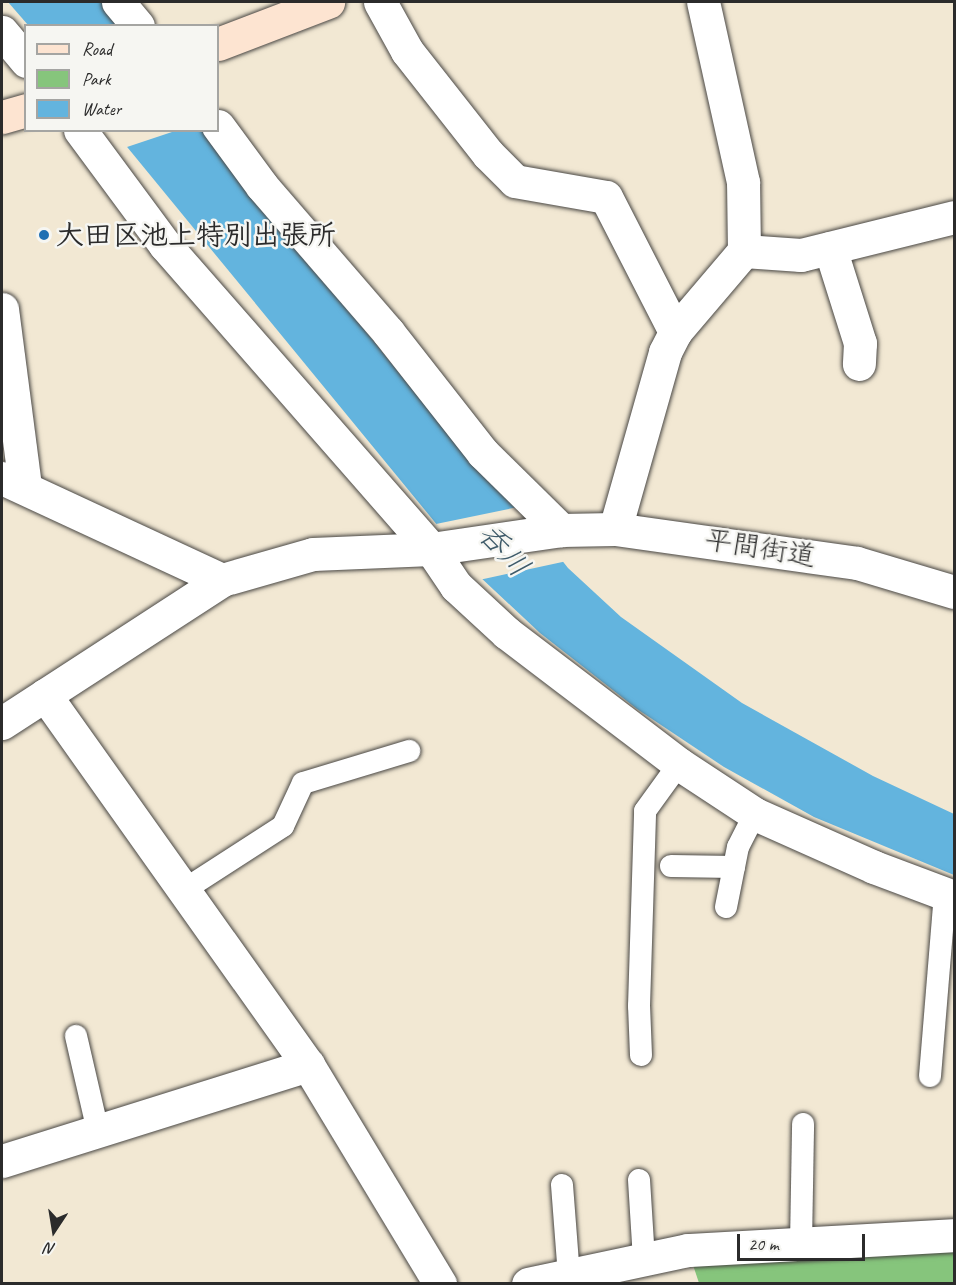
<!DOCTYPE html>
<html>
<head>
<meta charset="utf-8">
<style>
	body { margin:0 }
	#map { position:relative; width:956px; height:1285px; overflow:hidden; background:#f2e8d3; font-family:Caveat,"Klee One",sans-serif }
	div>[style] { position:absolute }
	.green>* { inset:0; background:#86c57c }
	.water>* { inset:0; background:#63b4de }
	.pier>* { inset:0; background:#f2e8d3 }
	.roads { filter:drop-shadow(0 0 2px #494744) drop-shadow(0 0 2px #494744) }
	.lane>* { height:22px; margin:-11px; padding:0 11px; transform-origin:11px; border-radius:11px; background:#fff }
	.street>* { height:33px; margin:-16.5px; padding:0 16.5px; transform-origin:16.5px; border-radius:16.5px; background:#fff }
	.secondary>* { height:33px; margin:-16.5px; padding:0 16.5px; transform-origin:16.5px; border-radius:16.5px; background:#fde4d1 }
	.dots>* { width:16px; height:16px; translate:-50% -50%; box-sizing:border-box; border:3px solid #f6f6f2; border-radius:50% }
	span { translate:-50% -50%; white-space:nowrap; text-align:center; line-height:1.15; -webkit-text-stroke:5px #f6f6f2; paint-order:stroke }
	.poi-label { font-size:28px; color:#2b2b2b; font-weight:700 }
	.left { translate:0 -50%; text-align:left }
	.street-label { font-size:28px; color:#2b2b2b }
	.water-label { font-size:30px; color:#3f5b6a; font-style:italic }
	.frame { position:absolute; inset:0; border:3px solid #2b2b2b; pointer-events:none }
	.legend { position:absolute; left:24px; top:24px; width:195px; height:108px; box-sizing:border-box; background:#f6f6f2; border:2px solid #a5a5a2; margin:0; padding:8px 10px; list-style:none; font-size:18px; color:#2b2b2b }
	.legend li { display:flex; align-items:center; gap:12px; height:30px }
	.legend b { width:30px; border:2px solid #a5a5a2 }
	.north { position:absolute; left:24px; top:1201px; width:60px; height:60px; -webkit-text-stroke:4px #f6f6f2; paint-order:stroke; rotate:192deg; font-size:16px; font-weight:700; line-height:24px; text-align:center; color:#2b2b2b }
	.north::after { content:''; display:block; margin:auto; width:21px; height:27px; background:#2b2b2b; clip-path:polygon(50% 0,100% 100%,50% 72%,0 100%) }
	.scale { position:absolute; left:737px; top:1234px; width:128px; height:27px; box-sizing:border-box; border:3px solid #2b2b2b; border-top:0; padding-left:8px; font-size:18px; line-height:21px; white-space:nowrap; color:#2b2b2b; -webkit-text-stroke:4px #f6f6f2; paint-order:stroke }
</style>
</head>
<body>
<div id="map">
	<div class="green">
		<div style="clip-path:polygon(954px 1250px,954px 1283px,699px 1283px,693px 1265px)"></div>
	</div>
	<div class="water">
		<div style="clip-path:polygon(8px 2px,101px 2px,120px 25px,28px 25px)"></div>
		<div style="clip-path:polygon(114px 131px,205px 131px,416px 394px,519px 506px,568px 568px,621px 617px,742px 703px,873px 776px,954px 814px,954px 875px,814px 817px,724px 767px,637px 709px,540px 633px,479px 576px)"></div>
	</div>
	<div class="pier">
		<div style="clip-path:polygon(111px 130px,175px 130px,175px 131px,124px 148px)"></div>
		<div style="clip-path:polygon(523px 506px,567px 561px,479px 580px,436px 524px)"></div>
	</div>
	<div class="roads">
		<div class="lane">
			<div style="left:671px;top:866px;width:63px;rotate:0.9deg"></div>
			<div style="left:184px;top:890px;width:118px;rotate:-32.9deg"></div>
			<div style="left:283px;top:826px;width:47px;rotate:-65.1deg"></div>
			<div style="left:303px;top:783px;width:111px;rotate:-16.8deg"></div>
			<div style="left:726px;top:907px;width:61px;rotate:-78.7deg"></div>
			<div style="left:738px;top:847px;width:37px;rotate:-63deg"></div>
			<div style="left:76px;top:1036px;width:98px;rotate:77deg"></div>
			<div style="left:641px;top:1055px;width:49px;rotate:-92.3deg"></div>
			<div style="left:639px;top:1006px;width:195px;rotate:-88.2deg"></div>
			<div style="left:645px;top:811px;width:58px;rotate:-54.1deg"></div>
			<div style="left:930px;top:1076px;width:183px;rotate:-85.3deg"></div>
			<div style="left:639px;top:1180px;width:80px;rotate:86.4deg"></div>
			<div style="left:562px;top:1185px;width:91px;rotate:85.6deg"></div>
			<div style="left:801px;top:1244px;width:120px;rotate:-89deg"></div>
		</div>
		<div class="street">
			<div style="left:118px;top:2px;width:31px;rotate:50deg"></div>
			<div style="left:380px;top:2px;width:56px;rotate:61.1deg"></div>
			<div style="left:407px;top:51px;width:131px;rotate:51.8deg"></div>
			<div style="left:488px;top:154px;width:38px;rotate:45deg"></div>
			<div style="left:515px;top:181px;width:92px;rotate:10deg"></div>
			<div style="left:606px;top:197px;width:152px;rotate:62.9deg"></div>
			<div style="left:2px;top:32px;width:38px;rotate:50deg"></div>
			<div style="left:218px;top:126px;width:74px;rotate:53.7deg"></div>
			<div style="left:262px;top:186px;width:193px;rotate:49.2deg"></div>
			<div style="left:388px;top:332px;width:154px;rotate:51.9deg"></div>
			<div style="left:483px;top:453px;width:110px;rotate:44.6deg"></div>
			<div style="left:80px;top:130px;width:143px;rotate:53.5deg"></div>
			<div style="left:165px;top:245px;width:404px;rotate:48.8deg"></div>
			<div style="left:431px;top:549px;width:45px;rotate:56deg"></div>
			<div style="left:456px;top:586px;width:69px;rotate:42.7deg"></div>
			<div style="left:507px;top:633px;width:216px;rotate:37.3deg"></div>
			<div style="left:679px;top:764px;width:91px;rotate:33.3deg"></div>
			<div style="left:755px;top:814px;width:130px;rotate:24deg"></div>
			<div style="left:874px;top:867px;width:85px;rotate:20.6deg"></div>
			<div style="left:830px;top:248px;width:100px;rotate:72.5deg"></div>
			<div style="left:860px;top:343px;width:21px;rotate:93deg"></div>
			<div style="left:744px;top:251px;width:57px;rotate:4deg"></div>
			<div style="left:801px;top:255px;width:158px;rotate:-13.9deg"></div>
			<div style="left:2px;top:309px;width:179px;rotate:82.6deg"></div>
			<div style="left:2px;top:478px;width:242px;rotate:24.9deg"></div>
			<div style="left:615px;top:529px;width:184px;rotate:-74.2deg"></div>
			<div style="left:665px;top:352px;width:22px;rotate:-63deg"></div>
			<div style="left:675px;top:332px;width:106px;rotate:-49.6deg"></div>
			<div style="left:744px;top:251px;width:69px;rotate:-90.8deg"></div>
			<div style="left:743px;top:182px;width:184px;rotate:-102.5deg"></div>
			<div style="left:45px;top:695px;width:454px;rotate:54.6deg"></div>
			<div style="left:308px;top:1065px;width:256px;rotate:58.9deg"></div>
			<div style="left:2px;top:723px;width:262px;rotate:-33deg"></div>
			<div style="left:222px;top:580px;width:95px;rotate:-15.9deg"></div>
			<div style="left:313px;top:554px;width:118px;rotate:-2.4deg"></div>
			<div style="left:431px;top:549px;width:131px;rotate:-8.3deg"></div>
			<div style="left:561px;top:530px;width:54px;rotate:-1.1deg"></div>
			<div style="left:615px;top:529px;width:244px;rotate:8deg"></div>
			<div style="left:857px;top:563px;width:101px;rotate:16.6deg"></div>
			<div style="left:2px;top:1161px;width:321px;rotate:-17.4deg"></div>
			<div style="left:528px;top:1284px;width:164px;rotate:-12deg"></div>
			<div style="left:688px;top:1250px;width:266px;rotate:-3.2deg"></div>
		</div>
		<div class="secondary">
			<div style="left:218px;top:44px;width:118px;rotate:-20.9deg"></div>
			<div style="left:2px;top:117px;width:25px;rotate:-16deg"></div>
		</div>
	</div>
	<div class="dots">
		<div style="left:44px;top:235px;background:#1f6fb2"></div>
	</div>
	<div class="poi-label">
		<span class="left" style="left:56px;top:235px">大田区池上特別出張所</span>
	</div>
	<div class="street-label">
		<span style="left:760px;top:548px;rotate:9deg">平間街道</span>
	</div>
	<div class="water-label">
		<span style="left:504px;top:550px;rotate:48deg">呑川</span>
	</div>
	<div class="frame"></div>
	<ul class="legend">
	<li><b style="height:8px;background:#fde4d1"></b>Road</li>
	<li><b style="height:16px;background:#86c57c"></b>Park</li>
	<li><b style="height:16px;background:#63b4de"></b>Water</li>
	</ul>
	<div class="north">N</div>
	<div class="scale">20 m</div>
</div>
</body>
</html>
